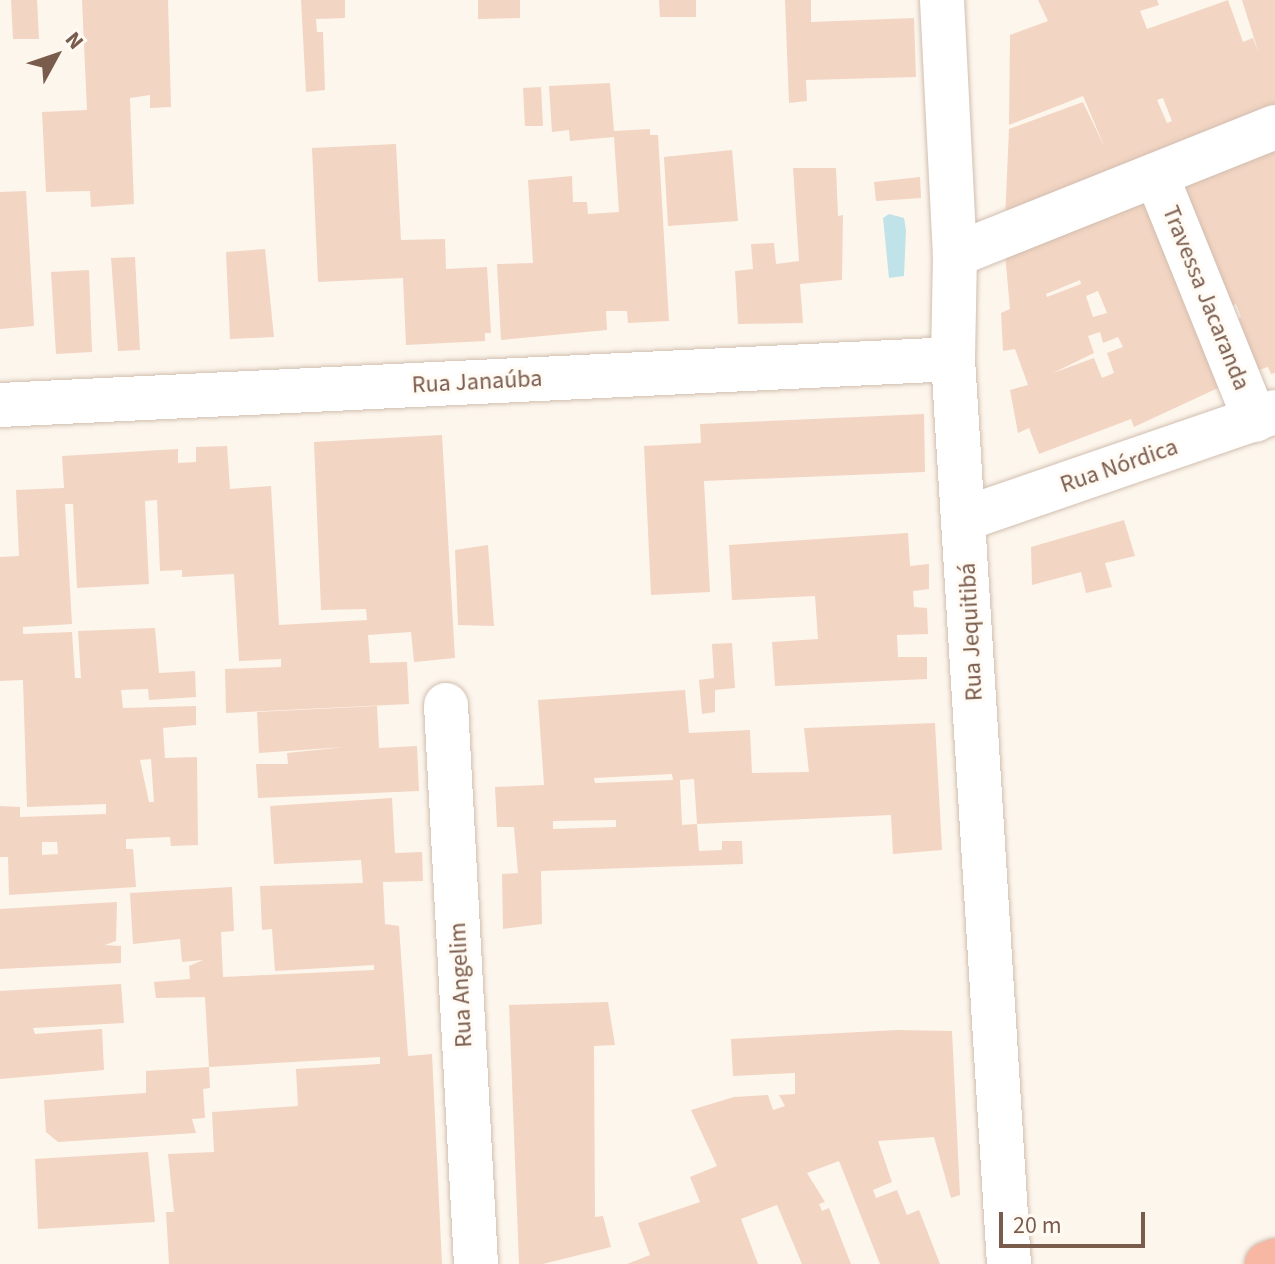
<!DOCTYPE html>
<html>
<head>
<meta charset="utf-8">
<style>
	body { margin:0 }
	#map { position:relative; width:1275px; height:1264px; overflow:hidden; background:#fdf6ec; font-family:"Source Sans 3",sans-serif }
	div>[style] { position:absolute }
	.water>* { inset:0; background:#bfe3e8 }
	.building>* { inset:0; background:#f3d5c3 }
	.roads { filter:drop-shadow(0 0 2px #d1beb0) drop-shadow(0 0 2px #d1beb0) }
	.minor>* { height:44px; margin:-22px; padding:0 22px; transform-origin:22px; border-radius:22px; background:#fff }
	.highway>* { height:44px; margin:-22px; padding:0 22px; transform-origin:22px; border-radius:22px; background:#f7b7a3 }
	span { translate:-50% -50%; white-space:nowrap; text-align:center; line-height:1.15; -webkit-text-stroke:6px #fffaf3; paint-order:stroke }
	.street-label { font-size:24px; color:#7a5c4d }
	.north { position:absolute; left:16px; top:16px; width:80px; height:80px; -webkit-text-stroke:6px #fffaf3; paint-order:stroke; rotate:50deg; font-size:22px; font-weight:700; line-height:32px; text-align:center; color:#7a5c4d }
	.north::after { content:''; display:block; margin:auto; width:28px; height:36px; background:#7a5c4d; clip-path:polygon(50% 0,100% 100%,50% 72%,0 100%) }
	.scale { position:absolute; left:999px; top:1212px; width:146px; height:36px; box-sizing:border-box; border:4px solid #7a5c4d; border-top:0; padding-left:10px; font-size:24px; line-height:28px; white-space:nowrap; color:#7a5c4d; -webkit-text-stroke:6px #fffaf3; paint-order:stroke }
</style>
</head>
<body>
<div id="map">
	<div class="water">
		<div style="clip-path:polygon(889px 214px,904px 218px,906px 230px,904px 276px,889px 278px,883px 218px)"></div>
	</div>
	<div class="building">
		<div style="clip-path:polygon(11px 0,37px 0,39px 39px,13px 39px)"></div>
		<div style="clip-path:polygon(82px 0,168px 0,171px 107px,150px 108px,150px 95px,130px 98px,134px 204px,91px 207px,90px 191px,46px 192px,42px 112px,87px 110px)"></div>
		<div style="clip-path:polygon(301px 0,345px 0,345px 18px,316px 19px,317px 32px,323px 32px,325px 90px,306px 92px)"></div>
		<div style="clip-path:polygon(478px 0,520px 0,520px 18px,478px 19px)"></div>
		<div style="clip-path:polygon(659px 0,696px 0,696px 17px,660px 17px)"></div>
		<div style="clip-path:polygon(785px 0,811px 0,811px 22px,914px 18px,916px 77px,806px 80px,807px 101px,789px 103px)"></div>
		<div style="clip-path:polygon(evenodd,1038px 0,1157px 0,1159px 5px,1140px 11px,1147px 29px,1228px 0,1243px 42px,1253px 38px,1259px 54px,1242px 0,1275px 0,1275px 116px,1005px 220px,1009px 129px,1083px 102px,1105px 148px,1083px 96px,1009px 125px,1010px 35px,1048px 21px,1038px 0,1163px 98px,1172px 121px,1167px 123px,1157px 100px,1163px 98px)"></div>
		<div style="clip-path:polygon(610px 83px,614px 131px,650px 129px,650px 135px,658px 135px,669px 321px,628px 323px,627px 311px,606px 311px,607px 330px,501px 340px,497px 264px,533px 263px,528px 180px,572px 176px,573px 202px,587px 202px,588px 214px,619px 212px,614px 137px,570px 141px,569px 130px,552px 132px,549px 86px)"></div>
		<div style="clip-path:polygon(541px 87px,543px 126px,525px 126px,523px 88px)"></div>
		<div style="clip-path:polygon(1275px 143px,1275px 373px,1271px 374px,1268px 367px,1246px 374px,1226px 324px,1241px 317px,1236px 304px,1221px 311px,1171px 190px)"></div>
		<div style="clip-path:polygon(396px 144px,401px 240px,445px 239px,446px 269px,487px 267px,491px 333px,485px 333px,485px 341px,406px 345px,403px 278px,318px 282px,312px 148px)"></div>
		<div style="clip-path:polygon(732px 150px,738px 221px,668px 226px,664px 157px)"></div>
		<div style="clip-path:polygon(793px 168px,836px 168px,838px 216px,843px 215px,842px 280px,800px 284px,803px 323px,738px 324px,735px 271px,753px 269px,751px 244px,774px 243px,776px 264px,799px 261px)"></div>
		<div style="clip-path:polygon(920px 177px,921px 198px,876px 201px,874px 182px)"></div>
		<div style="clip-path:polygon(evenodd,1143px 187px,1218px 388px,1134px 427px,1131px 419px,1039px 454px,1029px 428px,1018px 433px,1010px 390px,1028px 385px,1015px 349px,1003px 351px,1001px 313px,1010px 309px,1005px 254px,1143px 187px,1080px 280px,1081px 284px,1047px 297px,1046px 294px,1080px 280px,1143px 187px,1098px 291px,1107px 313px,1093px 317px,1086px 296px,1098px 291px,1143px 187px,1100px 332px,1103px 343px,1118px 337px,1123px 347px,1107px 353px,1114px 373px,1102px 378px,1094px 358px,1053px 373px,1094px 353px,1088px 336px,1100px 332px)"></div>
		<div style="clip-path:polygon(26px 191px,34px 326px,0 329px,0 192px)"></div>
		<div style="clip-path:polygon(265px 249px,274px 337px,230px 339px,226px 252px)"></div>
		<div style="clip-path:polygon(135px 257px,140px 350px,118px 351px,111px 258px)"></div>
		<div style="clip-path:polygon(89px 270px,92px 352px,56px 354px,51px 272px)"></div>
		<div style="clip-path:polygon(924px 414px,925px 472px,704px 481px,710px 592px,651px 595px,644px 446px,701px 443px,700px 424px)"></div>
		<div style="clip-path:polygon(evenodd,442px 435px,455px 658px,414px 662px,411px 632px,368px 635px,370px 663px,407px 662px,409px 704px,226px 713px,225px 669px,281px 667px,281px 659px,239px 661px,234px 574px,182px 577px,182px 570px,160px 571px,157px 500px,145px 501px,149px 584px,77px 588px,73px 504px,65px 504px,72px 624px,23px 627px,23px 634px,72px 632px,75px 678px,81px 678px,78px 631px,155px 628px,159px 673px,195px 671px,196px 697px,149px 700px,148px 689px,121px 690px,123px 708px,196px 706px,196px 725px,163px 728px,165px 758px,197px 757px,198px 845px,171px 846px,170px 837px,126px 839px,126px 849px,133px 849px,136px 887px,9px 895px,8px 857px,0 857px,0 806px,20px 807px,20px 817px,106px 814px,106px 804px,27px 807px,23px 680px,0 681px,0 557px,19px 556px,16px 490px,64px 488px,62px 456px,178px 449px,178px 463px,196px 462px,196px 447px,227px 446px,230px 489px,271px 486px,279px 625px,367px 620px,366px 609px,321px 610px,314px 442px,442px 435px,151px 759px,154px 802px,149px 802px,140px 760px,151px 759px,442px 435px,42px 842px,57px 842px,58px 854px,42px 855px,42px 842px)"></div>
		<div style="clip-path:polygon(1124px 520px,1135px 556px,1105px 563px,1112px 587px,1086px 593px,1081px 572px,1032px 585px,1031px 547px)"></div>
		<div style="clip-path:polygon(908px 533px,910px 566px,929px 564px,929px 589px,913px 591px,914px 607px,927px 608px,928px 634px,897px 635px,898px 657px,927px 657px,927px 679px,775px 686px,772px 642px,818px 639px,815px 596px,732px 600px,729px 545px)"></div>
		<div style="clip-path:polygon(488px 545px,494px 626px,458px 625px,455px 550px)"></div>
		<div style="clip-path:polygon(732px 643px,735px 688px,715px 690px,715px 712px,702px 714px,699px 680px,714px 678px,712px 644px)"></div>
		<div style="clip-path:polygon(evenodd,685px 690px,689px 733px,750px 730px,752px 773px,809px 772px,804px 728px,935px 723px,942px 850px,893px 854px,891px 815px,697px 824px,699px 851px,722px 850px,722px 841px,742px 841px,743px 864px,541px 871px,542px 924px,503px 929px,502px 874px,518px 873px,514px 827px,497px 827px,495px 787px,544px 785px,538px 700px,685px 690px,672px 774px,673px 780px,595px 783px,594px 778px,672px 774px,685px 690px,694px 779px,697px 824px,682px 825px,680px 780px,694px 779px,685px 690px,616px 820px,616px 827px,553px 829px,553px 821px,616px 820px)"></div>
		<div style="clip-path:polygon(377px 706px,379px 748px,417px 746px,419px 791px,258px 798px,256px 764px,288px 764px,287px 753px,345px 747px,259px 753px,257px 712px)"></div>
		<div style="clip-path:polygon(392px 798px,395px 853px,422px 852px,423px 881px,383px 882px,385px 924px,399px 926px,408px 1056px,432px 1054px,442px 1264px,169px 1264px,166px 1212px,174px 1212px,168px 1154px,214px 1152px,212px 1112px,298px 1106px,296px 1069px,380px 1064px,380px 1057px,209px 1067px,205px 997px,156px 998px,154px 982px,190px 979px,189px 966px,203px 960px,182px 962px,180px 939px,133px 944px,130px 893px,232px 887px,234px 931px,221px 932px,223px 977px,374px 970px,374px 965px,275px 971px,272px 929px,262px 930px,260px 886px,363px 883px,361px 860px,274px 864px,270px 806px)"></div>
		<div style="clip-path:polygon(117px 902px,116px 941px,105px 945px,121px 946px,121px 963px,0 969px,0 909px)"></div>
		<div style="clip-path:polygon(121px 984px,124px 1023px,33px 1028px,35px 1034px,102px 1029px,104px 1070px,0 1079px,0 991px)"></div>
		<div style="clip-path:polygon(608px 1002px,615px 1045px,594px 1046px,595px 1217px,603px 1216px,611px 1247px,543px 1264px,519px 1264px,509px 1005px)"></div>
		<div style="clip-path:polygon(897px 1030px,952px 1031px,960px 1195px,951px 1198px,934px 1137px,878px 1141px,892px 1182px,873px 1190px,876px 1198px,897px 1190px,907px 1215px,919px 1210px,940px 1264px,880px 1264px,839px 1161px,807px 1173px,825px 1202px,819px 1204px,822px 1211px,829px 1208px,851px 1264px,802px 1264px,777px 1205px,741px 1219px,758px 1264px,627px 1264px,650px 1255px,638px 1223px,700px 1202px,690px 1177px,717px 1166px,691px 1110px,734px 1097px,768px 1095px,773px 1110px,785px 1106px,779px 1095px,795px 1094px,795px 1073px,733px 1076px,731px 1039px)"></div>
		<div style="clip-path:polygon(209px 1067px,210px 1088px,203px 1089px,205px 1118px,192px 1119px,196px 1133px,58px 1142px,46px 1132px,44px 1100px,146px 1093px,146px 1071px)"></div>
		<div style="clip-path:polygon(148px 1152px,155px 1222px,38px 1229px,35px 1159px)"></div>
	</div>
	<div class="roads">
		<div class="minor">
			<div style="left:942px;top:0;width:255px;rotate:87.1deg"></div>
			<div style="left:955px;top:255px;width:104px;rotate:91.1deg"></div>
			<div style="left:953px;top:359px;width:907px;rotate:86.46deg"></div>
			<div style="left:1157px;top:177px;width:262px;rotate:68deg"></div>
			<div style="left:955px;top:255px;width:345px;rotate:-21.8deg"></div>
			<div style="left:0;top:405px;width:954px;rotate:-2.76deg"></div>
			<div style="left:964px;top:519px;width:329px;rotate:-19deg"></div>
			<div style="left:446px;top:705px;width:560px;rotate:86.93deg"></div>
		</div>
		<div class="highway">
			<div style="left:1267px;top:1264px;width:9px;rotate:-21deg"></div>
		</div>
	</div>
	<div class="street-label">
		<span style="left:1206px;top:298px;rotate:68deg">Travessa Jacaranda</span>
		<span style="left:477px;top:382px;rotate:-3deg">Rua Janaúba</span>
		<span style="left:1119px;top:466px;rotate:-19deg">Rua Nórdica</span>
		<span style="left:971px;top:632px;rotate:-93deg">Rua Jequitibá</span>
		<span style="left:461px;top:985px;rotate:-93deg">Rua Angelim</span>
	</div>
	<div class="north">N</div>
	<div class="scale">20 m</div>
</div>
</body>
</html>
